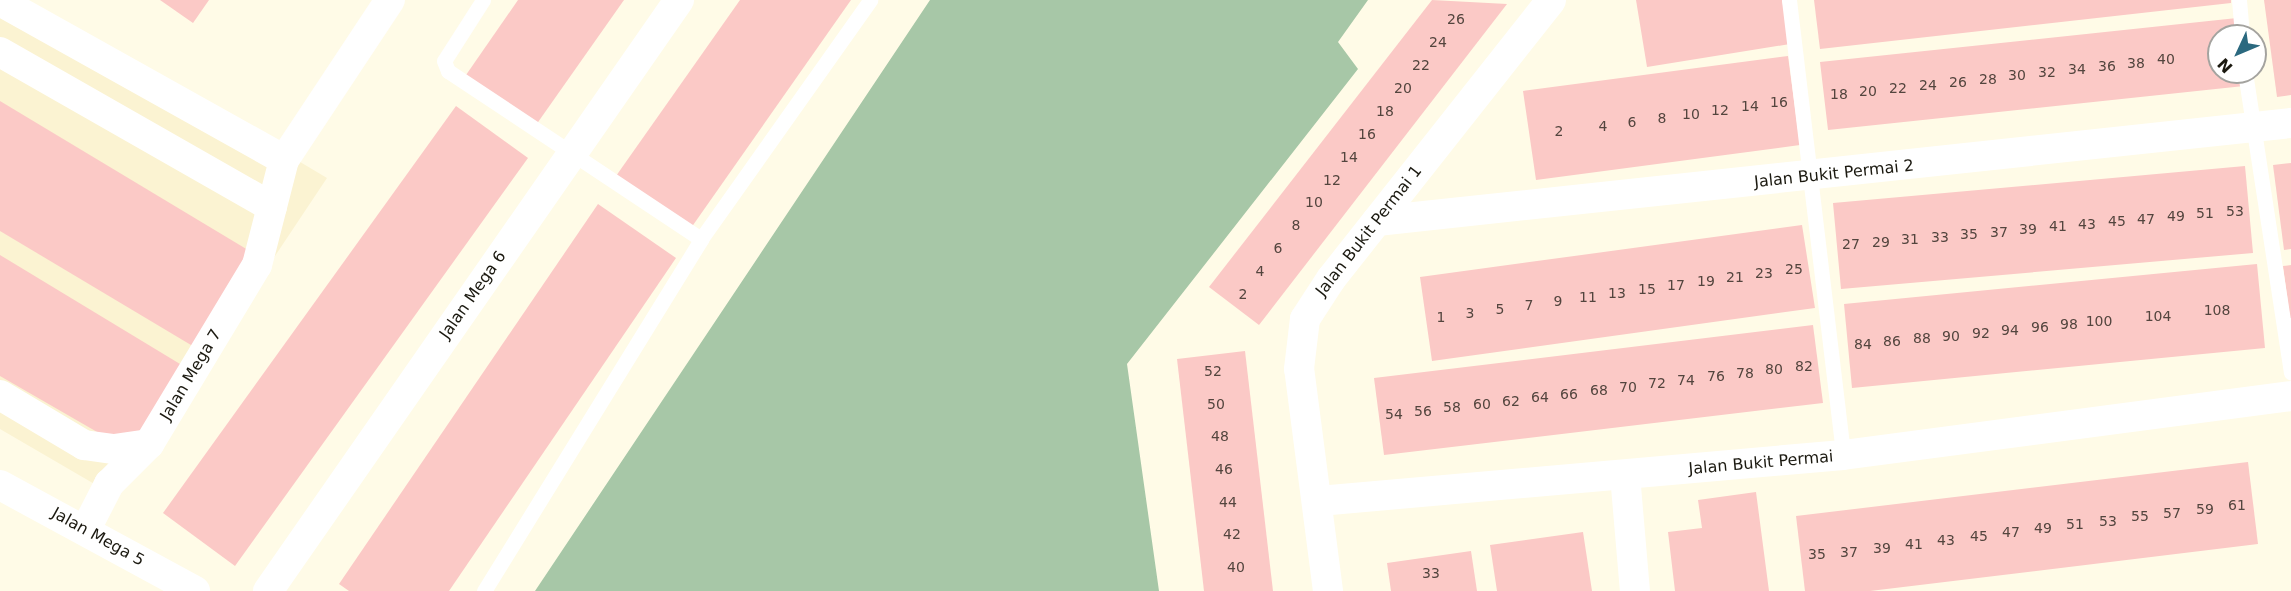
<!DOCTYPE html>
<html>
<head>
<meta charset="utf-8">
<style>
	body { margin:0 }
	#map { position:relative; width:2291px; height:591px; overflow:hidden; background:#fffbe7; font-family:"DejaVu Sans",sans-serif }
	div>[style] { position:absolute }
	.built>* { inset:0; background:#fbf3d2 }
	.forest>* { inset:0; background:#a7c7a7 }
	.building>* { inset:0; background:#fbc9c6 }
	.service>* { height:15px; margin:-7.5px; padding:0 7.5px; transform-origin:7.5px; border-radius:7.5px; background:#fff }
	.minor>* { height:30px; margin:-15px; padding:0 15px; transform-origin:15px; border-radius:15px; background:#fff }
	span { translate:-50% -50%; white-space:nowrap; text-align:center; line-height:1.15; -webkit-text-stroke:4.5px #fff; paint-order:stroke }
	.number-label { font-size:14px; color:#53453e }
	.number-label span { -webkit-text-stroke-width:0 }
	.street-label { font-size:16px; color:#1b1910 }
	.north { position:absolute; left:2207px; top:24px; width:60px; height:60px; box-sizing:border-box; background:#fff; border:2px solid #a4a39f; border-radius:50%; rotate:226deg; font-size:16px; font-weight:700; line-height:24px; text-align:center; color:#1b1910 }
	.north::after { content:''; display:block; margin:auto; width:21px; height:27px; background:#2b697f; clip-path:polygon(50% 0,100% 100%,50% 72%,0 100%) }
</style>
</head>
<body>
<div id="map">
	<div class="built">
		<div style="clip-path:polygon(0 0,28px 0,327px 178px,115px 496px,0 429px)"></div>
	</div>
	<div class="forest">
		<div style="clip-path:polygon(930px 0,1368px 0,1338px 42px,1358px 69px,1127px 364px,1159px 591px,535px 591px)"></div>
	</div>
	<div class="building">
		<div style="clip-path:polygon(160px 0,209px 0,193px 23px)"></div>
		<div style="clip-path:polygon(518px 0,624px 0,536px 125px,466px 75px)"></div>
		<div style="clip-path:polygon(740px 0,851px 0,691px 228px,616px 176px)"></div>
		<div style="clip-path:polygon(1432px 0,1507px 4px,1259px 325px,1209px 287px)"></div>
		<div style="clip-path:polygon(1636px 0,1782px 0,1790px 44px,1647px 67px)"></div>
		<div style="clip-path:polygon(1814px 0,2231px 0,2231px 3px,1820px 49px)"></div>
		<div style="clip-path:polygon(2264px 0,2291px 0,2291px 95px,2277px 97px)"></div>
		<div style="clip-path:polygon(2237px 18px,2239px 36px,2219px 36px,2219px 72px,2243px 72px,2244px 86px,1828px 130px,1820px 62px)"></div>
		<div style="clip-path:polygon(1788px 56px,1800px 145px,1536px 180px,1523px 91px)"></div>
		<div style="clip-path:polygon(0 101px,253px 253px,196px 348px,0 231px)"></div>
		<div style="clip-path:polygon(456px 106px,528px 158px,235px 566px,163px 513px)"></div>
		<div style="clip-path:polygon(2291px 163px,2291px 249px,2284px 250px,2273px 165px)"></div>
		<div style="clip-path:polygon(2245px 166px,2253px 253px,1841px 289px,1833px 203px)"></div>
		<div style="clip-path:polygon(598px 204px,676px 258px,449px 591px,349px 591px,339px 584px)"></div>
		<div style="clip-path:polygon(1802px 225px,1815px 308px,1432px 361px,1420px 277px)"></div>
		<div style="clip-path:polygon(0 255px,185px 367px,141px 431px,111px 440px,0 376px)"></div>
		<div style="clip-path:polygon(2257px 264px,2265px 348px,1852px 388px,1844px 304px)"></div>
		<div style="clip-path:polygon(2291px 265px,2291px 318px,2290px 318px,2283px 266px)"></div>
		<div style="clip-path:polygon(1813px 325px,1823px 403px,1384px 455px,1374px 378px)"></div>
		<div style="clip-path:polygon(1245px 351px,1273px 591px,1204px 591px,1177px 359px)"></div>
		<div style="clip-path:polygon(2248px 462px,2258px 544px,1870px 591px,1805px 591px,1796px 516px)"></div>
		<div style="clip-path:polygon(1756px 492px,1769px 591px,1675px 591px,1668px 532px,1702px 528px,1698px 500px)"></div>
		<div style="clip-path:polygon(1583px 532px,1592px 591px,1497px 591px,1490px 545px)"></div>
		<div style="clip-path:polygon(1471px 551px,1477px 591px,1391px 591px,1387px 563px)"></div>
	</div>
	<div class="service">
		<div style="left:483px;top:0;width:72px;rotate:122.6deg"></div>
		<div style="left:444px;top:61px;width:11px;rotate:68deg"></div>
		<div style="left:448px;top:71px;width:304px;rotate:33.6deg"></div>
		<div style="left:1789px;top:0;width:458px;rotate:83.2deg"></div>
		<div style="left:2239px;top:0;width:36px;rotate:85deg"></div>
		<div style="left:2245px;top:72px;width:304px;rotate:81.3deg"></div>
		<div style="left:484px;top:591px;width:414px;rotate:-58.3deg"></div>
		<div style="left:701px;top:239px;width:293px;rotate:-54.7deg"></div>
	</div>
	<div class="minor">
		<div style="left:0;top:1px;width:325px;rotate:29.2deg"></div>
		<div style="left:0;top:52px;width:313px;rotate:29.7deg"></div>
		<div style="left:1377px;top:221px;width:919px;rotate:-6.12deg"></div>
		<div style="left:0;top:395px;width:98px;rotate:30.8deg"></div>
		<div style="left:84px;top:445px;width:30px;rotate:8deg"></div>
		<div style="left:114px;top:449px;width:35px;rotate:-8deg"></div>
		<div style="left:1625px;top:475px;width:116px;rotate:85.1deg"></div>
		<div style="left:0;top:485px;width:222px;rotate:28.5deg"></div>
		<div style="left:1319px;top:501px;width:526px;rotate:-5.02deg"></div>
		<div style="left:1843px;top:455px;width:452px;rotate:-7.5deg"></div>
		<div style="left:86px;top:529px;width:51px;rotate:-62.9deg"></div>
		<div style="left:109px;top:484px;width:57px;rotate:-45deg"></div>
		<div style="left:149px;top:444px;width:209px;rotate:-58.9deg"></div>
		<div style="left:257px;top:265px;width:108px;rotate:-75.6deg"></div>
		<div style="left:284px;top:160px;width:192px;rotate:-56.5deg"></div>
		<div style="left:268px;top:591px;width:720px;rotate:-55.18deg"></div>
		<div style="left:1328px;top:591px;width:224px;rotate:-97.4deg"></div>
		<div style="left:1299px;top:369px;width:50px;rotate:-83.2deg"></div>
		<div style="left:1305px;top:319px;width:48px;rotate:-57deg"></div>
		<div style="left:1331px;top:279px;width:355px;rotate:-51.7deg"></div>
	</div>
	<div class="number-label">
		<span style="left:1456px;top:19px">26</span>
		<span style="left:1438px;top:42px">24</span>
		<span style="left:2166px;top:59px">40</span>
		<span style="left:2136px;top:63px">38</span>
		<span style="left:1421px;top:65px">22</span>
		<span style="left:2107px;top:66px">36</span>
		<span style="left:2077px;top:69px">34</span>
		<span style="left:2047px;top:72px">32</span>
		<span style="left:2017px;top:75px">30</span>
		<span style="left:1988px;top:79px">28</span>
		<span style="left:1958px;top:82px">26</span>
		<span style="left:1928px;top:85px">24</span>
		<span style="left:1403px;top:88px">20</span>
		<span style="left:1898px;top:88px">22</span>
		<span style="left:1868px;top:91px">20</span>
		<span style="left:1839px;top:94px">18</span>
		<span style="left:1779px;top:102px">16</span>
		<span style="left:1750px;top:106px">14</span>
		<span style="left:1720px;top:110px">12</span>
		<span style="left:1385px;top:111px">18</span>
		<span style="left:1691px;top:114px">10</span>
		<span style="left:1662px;top:118px">8</span>
		<span style="left:1632px;top:122px">6</span>
		<span style="left:1603px;top:126px">4</span>
		<span style="left:1559px;top:131px">2</span>
		<span style="left:1367px;top:134px">16</span>
		<span style="left:1349px;top:157px">14</span>
		<span style="left:1332px;top:180px">12</span>
		<span style="left:1314px;top:202px">10</span>
		<span style="left:2235px;top:211px">53</span>
		<span style="left:2205px;top:213px">51</span>
		<span style="left:2176px;top:216px">49</span>
		<span style="left:2146px;top:219px">47</span>
		<span style="left:2117px;top:221px">45</span>
		<span style="left:2087px;top:224px">43</span>
		<span style="left:1296px;top:225px">8</span>
		<span style="left:2058px;top:226px">41</span>
		<span style="left:2028px;top:229px">39</span>
		<span style="left:1999px;top:232px">37</span>
		<span style="left:1969px;top:234px">35</span>
		<span style="left:1940px;top:237px">33</span>
		<span style="left:1910px;top:239px">31</span>
		<span style="left:1881px;top:242px">29</span>
		<span style="left:1851px;top:244px">27</span>
		<span style="left:1278px;top:248px">6</span>
		<span style="left:1794px;top:269px">25</span>
		<span style="left:1260px;top:271px">4</span>
		<span style="left:1764px;top:273px">23</span>
		<span style="left:1735px;top:277px">21</span>
		<span style="left:1706px;top:281px">19</span>
		<span style="left:1676px;top:285px">17</span>
		<span style="left:1647px;top:289px">15</span>
		<span style="left:1617px;top:293px">13</span>
		<span style="left:1243px;top:294px">2</span>
		<span style="left:1588px;top:297px">11</span>
		<span style="left:1558px;top:301px">9</span>
		<span style="left:1529px;top:305px">7</span>
		<span style="left:1500px;top:309px">5</span>
		<span style="left:2217px;top:310px">108</span>
		<span style="left:1470px;top:313px">3</span>
		<span style="left:2158px;top:316px">104</span>
		<span style="left:1441px;top:317px">1</span>
		<span style="left:2099px;top:321px">100</span>
		<span style="left:2069px;top:324px">98</span>
		<span style="left:2040px;top:327px">96</span>
		<span style="left:2010px;top:330px">94</span>
		<span style="left:1981px;top:333px">92</span>
		<span style="left:1951px;top:336px">90</span>
		<span style="left:1922px;top:338px">88</span>
		<span style="left:1892px;top:341px">86</span>
		<span style="left:1863px;top:344px">84</span>
		<span style="left:1804px;top:366px">82</span>
		<span style="left:1774px;top:369px">80</span>
		<span style="left:1213px;top:371px">52</span>
		<span style="left:1745px;top:373px">78</span>
		<span style="left:1716px;top:376px">76</span>
		<span style="left:1686px;top:380px">74</span>
		<span style="left:1657px;top:383px">72</span>
		<span style="left:1628px;top:387px">70</span>
		<span style="left:1599px;top:390px">68</span>
		<span style="left:1569px;top:394px">66</span>
		<span style="left:1540px;top:397px">64</span>
		<span style="left:1511px;top:401px">62</span>
		<span style="left:1216px;top:404px">50</span>
		<span style="left:1482px;top:404px">60</span>
		<span style="left:1452px;top:407px">58</span>
		<span style="left:1423px;top:411px">56</span>
		<span style="left:1394px;top:414px">54</span>
		<span style="left:1220px;top:436px">48</span>
		<span style="left:1224px;top:469px">46</span>
		<span style="left:1228px;top:502px">44</span>
		<span style="left:2237px;top:505px">61</span>
		<span style="left:2205px;top:509px">59</span>
		<span style="left:2172px;top:513px">57</span>
		<span style="left:2140px;top:516px">55</span>
		<span style="left:2108px;top:521px">53</span>
		<span style="left:2075px;top:524px">51</span>
		<span style="left:2043px;top:528px">49</span>
		<span style="left:2011px;top:532px">47</span>
		<span style="left:1232px;top:534px">42</span>
		<span style="left:1979px;top:536px">45</span>
		<span style="left:1946px;top:540px">43</span>
		<span style="left:1914px;top:544px">41</span>
		<span style="left:1882px;top:548px">39</span>
		<span style="left:1849px;top:552px">37</span>
		<span style="left:1817px;top:554px">35</span>
		<span style="left:1236px;top:567px">40</span>
		<span style="left:1431px;top:573px">33</span>
	</div>
	<div class="street-label">
		<span style="left:1834px;top:174px;rotate:-6deg">Jalan Bukit Permai 2</span>
		<span style="left:1369px;top:231px;rotate:-52deg">Jalan Bukit Permai 1</span>
		<span style="left:473px;top:295px;rotate:-55deg">Jalan Mega 6</span>
		<span style="left:191px;top:375px;rotate:-59deg">Jalan Mega 7</span>
		<span style="left:1761px;top:463px;rotate:-5deg">Jalan Bukit Permai</span>
		<span style="left:98px;top:537px;rotate:29deg">Jalan Mega 5</span>
	</div>
	<div class="north">N</div>
</div>
</body>
</html>
